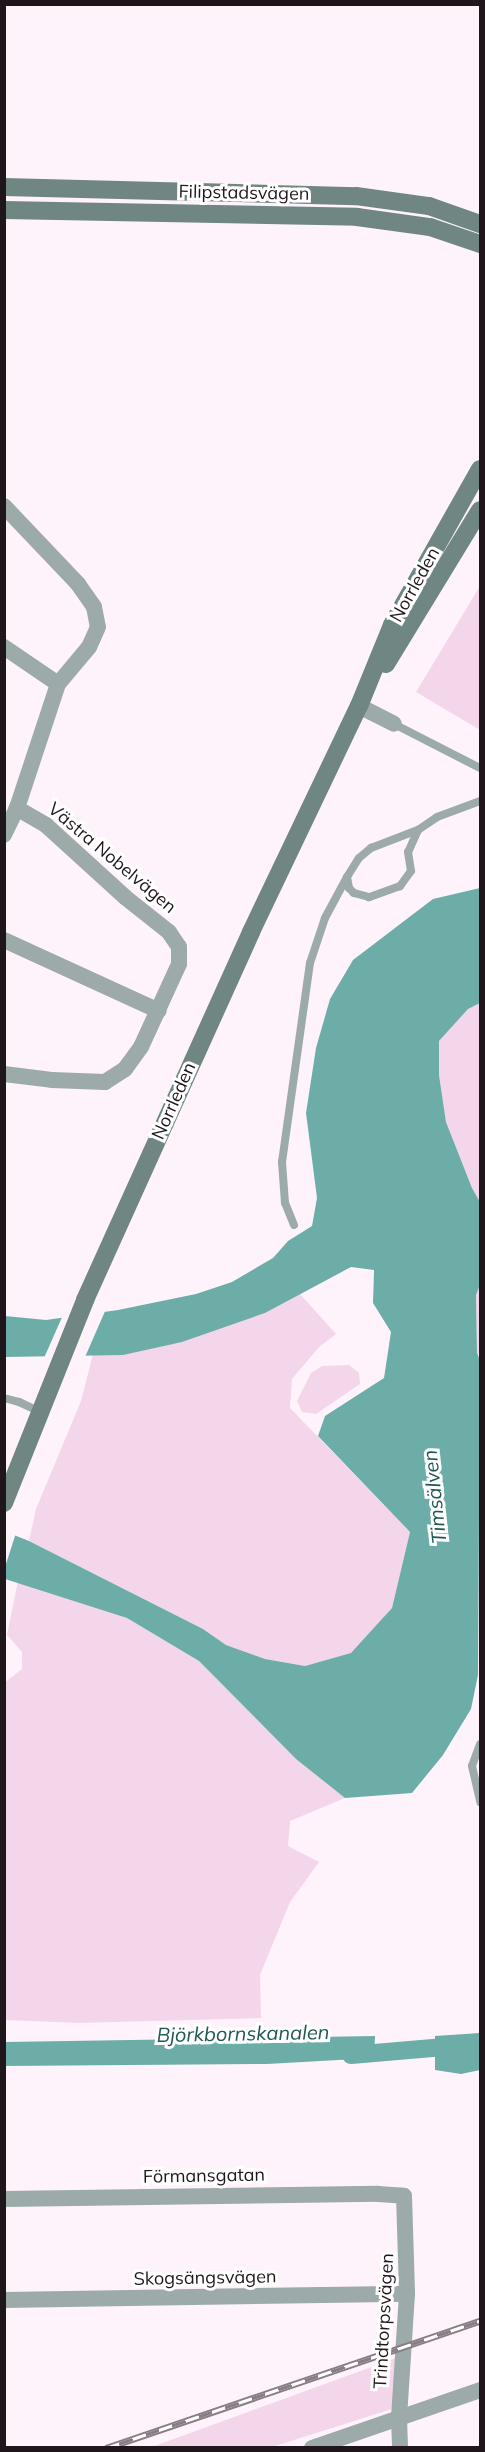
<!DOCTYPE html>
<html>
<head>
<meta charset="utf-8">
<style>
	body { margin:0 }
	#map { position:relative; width:485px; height:2452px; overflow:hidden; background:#fff3fb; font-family:Mulish,sans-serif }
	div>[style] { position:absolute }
	.green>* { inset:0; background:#f3d6ea }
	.water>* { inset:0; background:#6dada7 }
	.pier>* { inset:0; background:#fff3fb }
	.canal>* { height:18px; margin:-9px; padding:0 9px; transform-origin:9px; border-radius:9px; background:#6dada7 }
	.lane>* { height:8px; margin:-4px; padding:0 4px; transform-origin:4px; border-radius:4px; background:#9caba9 }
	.street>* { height:16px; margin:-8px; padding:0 8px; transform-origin:8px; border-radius:8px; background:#9caba9 }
	.secondary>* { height:18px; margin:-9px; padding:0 9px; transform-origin:9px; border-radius:9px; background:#6f8683 }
	.rail>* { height:7px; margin-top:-3.5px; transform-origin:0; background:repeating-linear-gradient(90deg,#fff 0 14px,#887d84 0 28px); box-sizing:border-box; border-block:2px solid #887d84 }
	span { translate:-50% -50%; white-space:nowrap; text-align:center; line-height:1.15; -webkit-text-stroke:6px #fff; paint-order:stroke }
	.street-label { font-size:18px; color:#1f161c }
	.water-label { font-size:20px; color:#215853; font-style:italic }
	.frame { position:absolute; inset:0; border:6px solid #1f161c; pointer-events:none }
</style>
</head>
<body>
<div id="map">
	<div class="green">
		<div style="clip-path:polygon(480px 586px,480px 730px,416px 692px)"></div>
		<div style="clip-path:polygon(480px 1003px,480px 1202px,472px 1188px,446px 1122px,439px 1075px,439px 1041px,468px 1009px)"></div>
		<div style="clip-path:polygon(480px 1285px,480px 1354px,477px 1352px,476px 1295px)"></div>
		<div style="clip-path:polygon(300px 1294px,336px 1334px,319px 1347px,292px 1379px,290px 1408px,410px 1532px,392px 1608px,352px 1653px,305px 1666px,265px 1659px,226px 1645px,203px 1629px,29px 1541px,36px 1509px,81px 1401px,93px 1354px,182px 1342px,265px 1313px)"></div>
		<div style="clip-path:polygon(349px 1365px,359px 1373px,360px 1384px,316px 1414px,302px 1412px,297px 1401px,311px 1373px,322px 1366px)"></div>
		<div style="clip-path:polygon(18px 1581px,127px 1618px,199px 1661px,296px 1759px,345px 1798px,290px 1821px,288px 1846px,319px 1862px,290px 1902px,260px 1975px,261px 2018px,79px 2023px,5px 2020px,4px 1683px,22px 1669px,22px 1652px,7px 1635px)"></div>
		<div style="clip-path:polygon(396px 2358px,395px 2408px,272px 2447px,149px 2448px)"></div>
	</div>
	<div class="water">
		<div style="clip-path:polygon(480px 888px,480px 1003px,468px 1009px,439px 1041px,439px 1075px,446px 1122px,472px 1188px,480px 1202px,480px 1285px,476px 1295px,477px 1352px,480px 1361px,478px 1675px,471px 1709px,443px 1755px,412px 1793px,345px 1798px,296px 1759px,199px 1661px,127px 1618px,5px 1579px,4px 1531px,29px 1541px,203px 1629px,226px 1645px,265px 1659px,305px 1666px,351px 1653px,392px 1608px,410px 1532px,318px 1436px,325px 1416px,384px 1378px,391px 1332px,373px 1303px,374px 1270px,351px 1267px,265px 1313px,182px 1342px,123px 1355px,5px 1357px,5px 1316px,46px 1320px,118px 1310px,196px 1294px,232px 1282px,273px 1258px,288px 1241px,312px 1226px,317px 1198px,306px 1113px,316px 1048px,330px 999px,353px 960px,433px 899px)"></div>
		<div style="clip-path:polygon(480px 2033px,480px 2070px,461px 2074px,435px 2070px,435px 2036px)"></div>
		<div style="clip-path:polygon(375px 2036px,374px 2058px,267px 2064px,5px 2066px,5px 2042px)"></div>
	</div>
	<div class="pier">
		<div style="clip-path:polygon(106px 1309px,85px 1357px,44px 1358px,63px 1315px)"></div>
		<div style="clip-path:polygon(4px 1528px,16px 1533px,5px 1567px,4px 1567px)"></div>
	</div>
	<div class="canal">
		<div style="left:351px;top:2055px;width:129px;rotate:-4.9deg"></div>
	</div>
	<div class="lane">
		<div style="left:394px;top:724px;width:97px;rotate:27.1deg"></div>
		<div style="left:418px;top:830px;width:24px;rotate:114deg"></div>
		<div style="left:408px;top:852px;width:19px;rotate:81deg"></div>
		<div style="left:411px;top:871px;width:19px;rotate:126deg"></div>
		<div style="left:400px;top:886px;width:33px;rotate:160deg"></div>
		<div style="left:369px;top:897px;width:16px;rotate:-165deg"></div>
		<div style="left:354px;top:893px;width:7px;rotate:-135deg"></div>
		<div style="left:349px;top:888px;width:11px;rotate:-100deg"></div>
		<div style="left:347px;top:877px;width:22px;rotate:-58deg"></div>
		<div style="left:359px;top:858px;width:16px;rotate:-40deg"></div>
		<div style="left:371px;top:848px;width:50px;rotate:-21deg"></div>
		<div style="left:418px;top:830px;width:23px;rotate:-34deg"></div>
		<div style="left:437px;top:817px;width:46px;rotate:-20.4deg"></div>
		<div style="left:294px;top:1225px;width:24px;rotate:-112deg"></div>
		<div style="left:285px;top:1203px;width:41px;rotate:-94.2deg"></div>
		<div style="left:282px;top:1162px;width:201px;rotate:-82deg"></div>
		<div style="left:310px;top:963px;width:47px;rotate:-71.6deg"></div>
		<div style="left:325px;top:918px;width:47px;rotate:-61.8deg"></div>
		<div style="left:4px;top:1398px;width:16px;rotate:15deg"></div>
		<div style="left:19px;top:1402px;width:23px;rotate:25deg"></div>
		<div style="left:480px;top:1744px;width:23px;rotate:110deg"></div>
		<div style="left:472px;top:1766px;width:37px;rotate:77deg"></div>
	</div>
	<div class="street">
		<div style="left:4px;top:506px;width:108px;rotate:46.5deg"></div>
		<div style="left:78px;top:584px;width:28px;rotate:55deg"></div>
		<div style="left:94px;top:607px;width:20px;rotate:79deg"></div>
		<div style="left:98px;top:627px;width:22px;rotate:114deg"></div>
		<div style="left:89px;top:647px;width:48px;rotate:130deg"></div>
		<div style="left:4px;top:647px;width:65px;rotate:34.4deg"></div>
		<div style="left:58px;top:684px;width:131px;rotate:108.3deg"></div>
		<div style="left:17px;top:808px;width:30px;rotate:116deg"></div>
		<div style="left:359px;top:706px;width:39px;rotate:27deg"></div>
		<div style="left:4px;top:940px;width:170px;rotate:24.6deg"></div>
		<div style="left:4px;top:1074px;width:48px;rotate:7.1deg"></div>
		<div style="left:52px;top:1080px;width:53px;rotate:2.2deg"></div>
		<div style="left:105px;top:1082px;width:24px;rotate:-33deg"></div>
		<div style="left:125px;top:1069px;width:27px;rotate:-54deg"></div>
		<div style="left:141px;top:1047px;width:91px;rotate:-65.4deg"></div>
		<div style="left:179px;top:964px;width:17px;rotate:-90deg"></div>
		<div style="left:179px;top:947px;width:18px;rotate:-124deg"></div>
		<div style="left:169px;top:932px;width:56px;rotate:-141.5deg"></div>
		<div style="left:125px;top:897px;width:107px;rotate:-137.7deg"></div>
		<div style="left:46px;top:825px;width:34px;rotate:-150deg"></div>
		<div style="left:4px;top:2199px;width:374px;rotate:-0.8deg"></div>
		<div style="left:378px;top:2194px;width:26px;rotate:4deg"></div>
		<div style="left:404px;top:2196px;width:98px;rotate:88.2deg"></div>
		<div style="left:407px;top:2294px;width:124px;rotate:93.7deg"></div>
		<div style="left:399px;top:2418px;width:30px;rotate:88deg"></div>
		<div style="left:4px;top:2300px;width:403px;rotate:-0.9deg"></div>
		<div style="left:312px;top:2448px;width:178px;rotate:-19deg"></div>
	</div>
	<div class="secondary">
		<div style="left:4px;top:187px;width:352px;rotate:1.5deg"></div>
		<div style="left:356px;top:196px;width:74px;rotate:7.8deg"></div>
		<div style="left:429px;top:206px;width:54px;rotate:19.4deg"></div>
		<div style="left:4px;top:210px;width:353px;rotate:1.1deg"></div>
		<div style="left:357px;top:217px;width:74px;rotate:7.8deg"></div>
		<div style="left:430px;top:227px;width:53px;rotate:18.8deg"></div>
		<div style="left:386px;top:664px;width:180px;rotate:-58.6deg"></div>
		<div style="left:4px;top:1503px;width:219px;rotate:-68.2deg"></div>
		<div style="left:85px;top:1300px;width:404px;rotate:-65.7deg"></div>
		<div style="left:251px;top:932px;width:250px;rotate:-64.5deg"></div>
		<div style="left:359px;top:706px;width:87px;rotate:-67.8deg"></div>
		<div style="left:392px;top:625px;width:179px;rotate:-60.6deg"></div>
	</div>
	<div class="rail">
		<div style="left:106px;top:2448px;width:395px;rotate:-18.8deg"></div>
	</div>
	<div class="street-label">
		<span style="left:244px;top:193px;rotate:1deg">Filipstadsvägen</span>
		<span style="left:415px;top:585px;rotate:-61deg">Norrleden</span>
		<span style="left:112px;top:858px;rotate:40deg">Västra Nobelvägen</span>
		<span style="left:174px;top:1101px;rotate:-66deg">Norrleden</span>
		<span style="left:204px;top:2176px;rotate:-1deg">Förmansgatan</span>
		<span style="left:205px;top:2278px;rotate:-1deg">Skogsängsvägen</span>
		<span style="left:384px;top:2321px;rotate:-87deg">Trindtorpsvägen</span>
	</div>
	<div class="water-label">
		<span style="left:434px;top:1497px;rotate:-96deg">Timsälven</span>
		<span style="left:243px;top:2033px;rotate:-1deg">Björkbornskanalen</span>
	</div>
	<div class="frame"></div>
</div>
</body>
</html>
